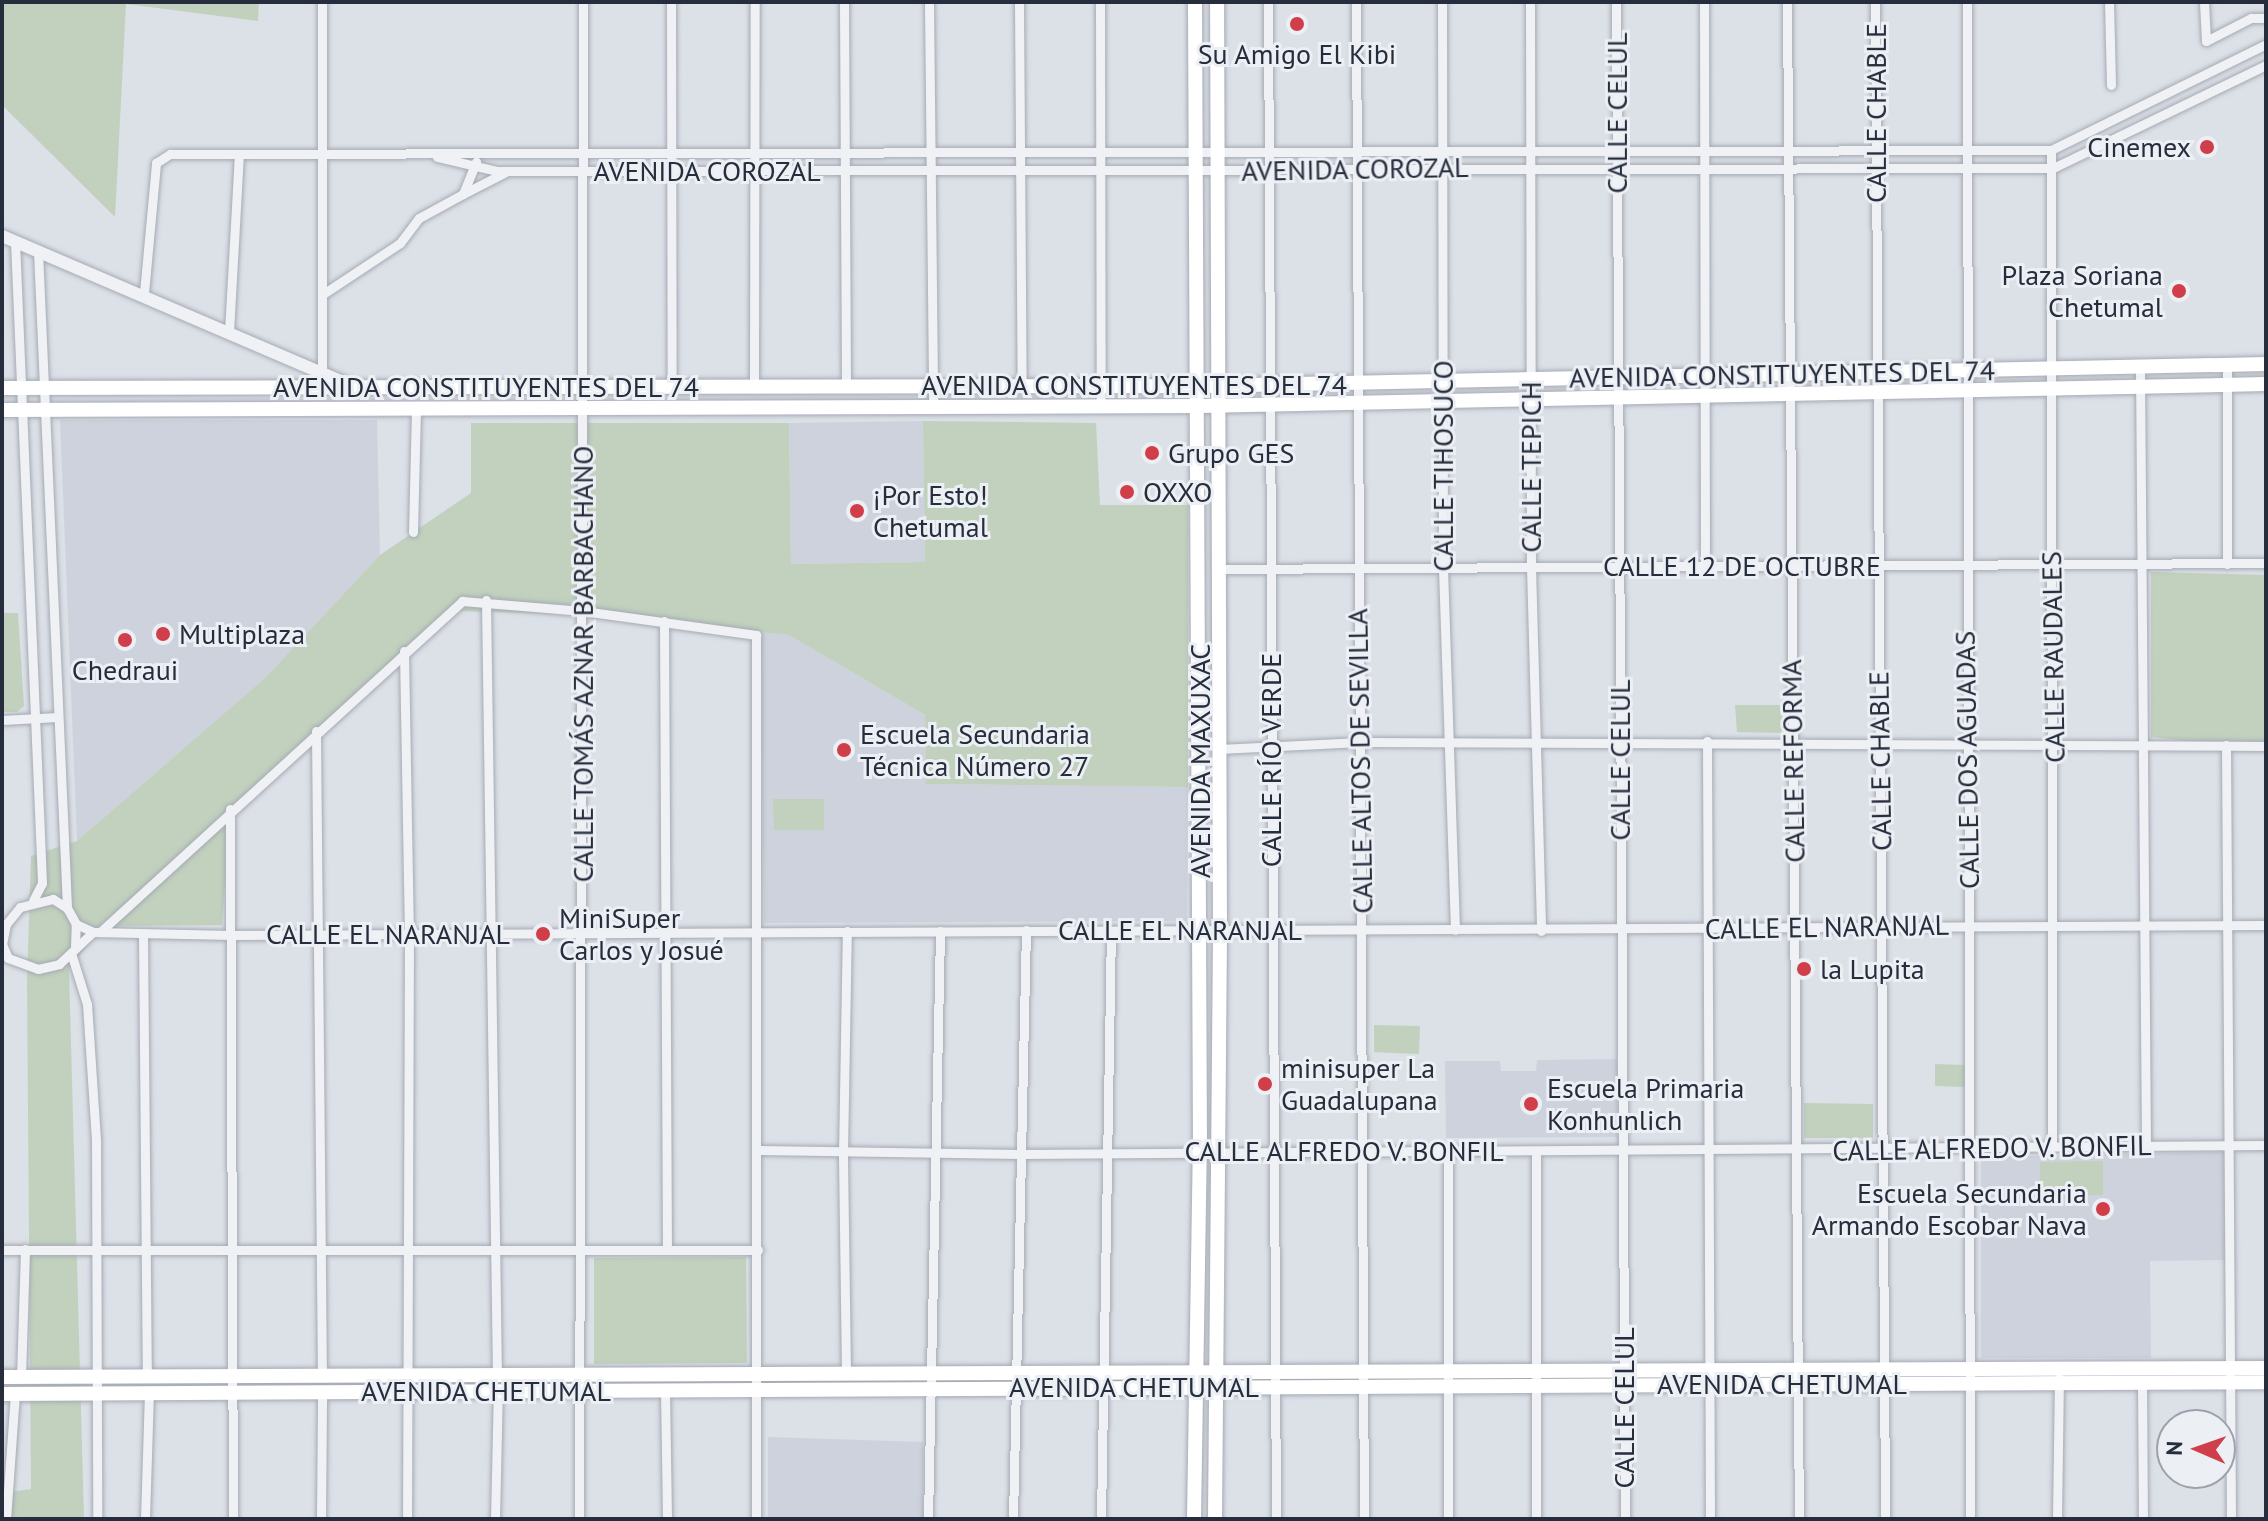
<!DOCTYPE html>
<html>
<head>
<meta charset="utf-8">
<style>
	body { margin:0 }
	#map { position:relative; width:2268px; height:1521px; overflow:hidden; background:#dce0e7; font-family:"PT Sans",sans-serif }
	div>[style] { position:absolute }
	.built>* { inset:0; background:#ced2dc }
	.green>* { inset:0; background:#c1d1bd }
	.roads { filter:drop-shadow(0 0 2px #a5aab4) drop-shadow(0 0 2px #a5aab4) }
	.minor>* { height:9px; margin:-4.5px; padding:0 4.5px; transform-origin:4.5px; border-radius:4.5px; background:#eff1f5 }
	.tertiary>* { height:12px; margin:-6px; padding:0 6px; transform-origin:6px; border-radius:6px; background:#eff1f5 }
	.secondary>* { height:14px; margin:-7px; padding:0 7px; transform-origin:7px; border-radius:7px; background:#fff }
	.dots>* { width:22px; height:22px; translate:-50% -50%; box-sizing:border-box; border:4px solid #eceff4; border-radius:50% }
	span { translate:-50% -50%; white-space:nowrap; text-align:center; line-height:1.15; -webkit-text-stroke:6px #eceff4; paint-order:stroke }
	.poi-label { font-size:28px; color:#262d3d }
	.right { translate:-100% -50%; text-align:right }
	.left { translate:0 -50%; text-align:left }
	.street-label { font-size:28px; color:#262d3d }
	.frame { position:absolute; inset:0; border:4px solid #262d3d; pointer-events:none }
	.north { position:absolute; left:2156px; top:1409px; width:80px; height:80px; box-sizing:border-box; background:#eceff4; border:2px solid #9da1ab; border-radius:50%; rotate:272deg; font-size:22px; font-weight:700; line-height:32px; text-align:center; color:#262d3d }
	.north::after { content:''; display:block; margin:auto; width:28px; height:36px; background:#cf3e49; clip-path:polygon(50% 0,100% 100%,50% 72%,0 100%) }
</style>
</head>
<body>
<div id="map">
	<div class="built">
		<div style="clip-path:polygon(60px 420px,377px 420px,380px 555px,266px 677px,77px 841px)"></div>
		<div style="clip-path:polygon(923px 421px,925px 562px,791px 564px,789px 423px)"></div>
		<div style="clip-path:polygon(761px 632px,789px 635px,925px 715px,926px 784px,1188px 787px,1187px 921px,764px 923px)"></div>
		<div style="clip-path:polygon(1617px 1059px,1617px 1137px,1446px 1138px,1445px 1061px,1500px 1061px,1501px 1071px,1536px 1071px,1537px 1060px)"></div>
		<div style="clip-path:polygon(2224px 1152px,2225px 1260px,2150px 1261px,2151px 1358px,1981px 1358px,1981px 1157px)"></div>
		<div style="clip-path:polygon(768px 1437px,923px 1442px,923px 1519px,768px 1519px)"></div>
	</div>
	<div class="green">
		<div style="clip-path:polygon(2px 2px,259px 2px,258px 21px,126px 4px,115px 217px,2px 105px)"></div>
		<div style="clip-path:polygon(923px 421px,1096px 423px,1100px 505px,1188px 505px,1188px 787px,926px 784px,925px 715px,789px 635px,600px 615px,456px 611px,230px 814px,222px 925px,102px 926px,69px 970px,84px 1519px,12px 1519px,11px 1492px,31px 1489px,27px 981px,31px 856px,77px 841px,266px 677px,380px 555px,471px 493px,471px 423px,789px 423px,791px 564px,925px 562px)"></div>
		<div style="clip-path:polygon(2151px 572px,2266px 575px,2266px 741px,2222px 745px,2151px 737px)"></div>
		<div style="clip-path:polygon(2px 613px,18px 613px,24px 706px,17px 712px,2px 712px)"></div>
		<div style="clip-path:polygon(1735px 705px,1782px 705px,1782px 733px,1737px 732px)"></div>
		<div style="clip-path:polygon(773px 799px,824px 799px,824px 830px,774px 830px)"></div>
		<div style="clip-path:polygon(1374px 1025px,1420px 1026px,1419px 1054px,1374px 1052px)"></div>
		<div style="clip-path:polygon(1935px 1064px,1965px 1065px,1966px 1087px,1935px 1086px)"></div>
		<div style="clip-path:polygon(1804px 1103px,1873px 1104px,1873px 1138px,1804px 1138px)"></div>
		<div style="clip-path:polygon(2103px 1161px,2103px 1195px,2040px 1196px,2040px 1162px)"></div>
		<div style="clip-path:polygon(746px 1257px,747px 1363px,594px 1364px,594px 1258px)"></div>
	</div>
	<div class="roads">
		<div class="minor">
			<div style="left:322px;top:2px;width:369px;rotate:90deg"></div>
			<div style="left:671px;top:2px;width:385px;rotate:89.9deg"></div>
			<div style="left:844px;top:2px;width:385px;rotate:89.7deg"></div>
			<div style="left:929px;top:2px;width:404px;rotate:89.4deg"></div>
			<div style="left:1019px;top:2px;width:384px;rotate:89.6deg"></div>
			<div style="left:1100px;top:2px;width:404px;rotate:89.9deg"></div>
			<div style="left:1268px;top:2px;width:1517px;rotate:89.7deg"></div>
			<div style="left:1356px;top:2px;width:1517px;rotate:89.7deg"></div>
			<div style="left:1442px;top:2px;width:566px;rotate:89.9deg"></div>
			<div style="left:1443px;top:568px;width:362px;rotate:88.1deg"></div>
			<div style="left:1530px;top:2px;width:565px;rotate:89.9deg"></div>
			<div style="left:1531px;top:567px;width:364px;rotate:88.4deg"></div>
			<div style="left:1616px;top:2px;width:1517px;rotate:89.66deg"></div>
			<div style="left:1704px;top:2px;width:564px;rotate:89.9deg"></div>
			<div style="left:1787px;top:2px;width:1517px;rotate:89.55deg"></div>
			<div style="left:1875px;top:2px;width:1517px;rotate:89.62deg"></div>
			<div style="left:1967px;top:2px;width:1517px;rotate:89.89deg"></div>
			<div style="left:2109px;top:2px;width:83px;rotate:88.6deg"></div>
			<div style="left:2204px;top:2px;width:39px;rotate:87deg"></div>
			<div style="left:2206px;top:41px;width:51px;rotate:-27.1deg"></div>
			<div style="left:2251px;top:18px;width:15px"></div>
			<div style="left:2051px;top:150px;width:997px;rotate:89.94deg"></div>
			<div style="left:437px;top:157px;width:62px;rotate:13.1deg"></div>
			<div style="left:497px;top:171px;width:1556px;rotate:-0.11deg"></div>
			<div style="left:2053px;top:168px;width:237px;rotate:-25.8deg"></div>
			<div style="left:463px;top:194px;width:48px;rotate:-27.1deg"></div>
			<div style="left:15px;top:241px;width:643px;rotate:87.59deg"></div>
			<div style="left:42px;top:883px;width:20px;rotate:117deg"></div>
			<div style="left:38px;top:251px;width:658px;rotate:87.47deg"></div>
			<div style="left:144px;top:293px;width:131px;rotate:-84.7deg"></div>
			<div style="left:156px;top:163px;width:17px;rotate:-33deg"></div>
			<div style="left:170px;top:154px;width:1881px;rotate:-0.12deg"></div>
			<div style="left:2051px;top:150px;width:240px;rotate:-26.2deg"></div>
			<div style="left:323px;top:294px;width:92px;rotate:-33.5deg"></div>
			<div style="left:400px;top:243px;width:31px;rotate:-53deg"></div>
			<div style="left:419px;top:218px;width:50px;rotate:-28.6deg"></div>
			<div style="left:463px;top:194px;width:35px;rotate:-68deg"></div>
			<div style="left:229px;top:332px;width:178px;rotate:-86.8deg"></div>
			<div style="left:2140px;top:367px;width:779px;rotate:89.56deg"></div>
			<div style="left:754px;top:387px;width:385px;rotate:-89.9deg"></div>
			<div style="left:413px;top:532px;width:124px;rotate:-88.6deg"></div>
			<div style="left:2227px;top:564px;width:199px;rotate:-90deg"></div>
			<div style="left:1217px;top:569px;width:1049px;rotate:-0.33deg"></div>
			<div style="left:486px;top:600px;width:774px;rotate:89.19deg"></div>
			<div style="left:664px;top:621px;width:626px;rotate:89.73deg"></div>
			<div style="left:404px;top:651px;width:280px;rotate:89deg"></div>
			<div style="left:409px;top:931px;width:588px;rotate:90.19deg"></div>
			<div style="left:2px;top:720px;width:56px;rotate:-3.1deg"></div>
			<div style="left:316px;top:731px;width:644px;rotate:89.47deg"></div>
			<div style="left:1707px;top:741px;width:778px;rotate:89.78deg"></div>
			<div style="left:2226px;top:745px;width:774px;rotate:89.63deg"></div>
			<div style="left:1219px;top:749px;width:142px;rotate:-2.8deg"></div>
			<div style="left:1361px;top:742px;width:905px;rotate:0.25deg"></div>
			<div style="left:230px;top:809px;width:710px;rotate:89.76deg"></div>
			<div style="left:76px;top:924px;width:19px;rotate:25deg"></div>
			<div style="left:93px;top:932px;width:139px;rotate:1.2deg"></div>
			<div style="left:232px;top:935px;width:2034px;rotate:-0.28deg"></div>
			<div style="left:100px;top:932px;width:491px;rotate:-42.4deg"></div>
			<div style="left:462px;top:601px;width:121px;rotate:4.7deg"></div>
			<div style="left:583px;top:611px;width:175px;rotate:7.9deg"></div>
			<div style="left:756px;top:635px;width:884px;rotate:90deg"></div>
			<div style="left:143px;top:934px;width:442px;rotate:89.5deg"></div>
			<div style="left:75px;top:947px;width:23px;rotate:-88deg"></div>
			<div style="left:76px;top:924px;width:18px;rotate:-119deg"></div>
			<div style="left:67px;top:908px;width:17px;rotate:-147deg"></div>
			<div style="left:53px;top:899px;width:34px;rotate:166deg"></div>
			<div style="left:20px;top:907px;width:22px;rotate:129deg"></div>
			<div style="left:6px;top:924px;width:20px;rotate:101deg"></div>
			<div style="left:2px;top:944px;width:15px;rotate:67deg"></div>
			<div style="left:8px;top:958px;width:32px;rotate:20deg"></div>
			<div style="left:38px;top:969px;width:22px;rotate:-13deg"></div>
			<div style="left:59px;top:964px;width:47px;rotate:-43.3deg"></div>
			<div style="left:71px;top:953px;width:53px;rotate:72.6deg"></div>
			<div style="left:87px;top:1004px;width:136px;rotate:86.2deg"></div>
			<div style="left:96px;top:1140px;width:379px;rotate:89.8deg"></div>
			<div style="left:759px;top:1150px;width:261px;rotate:0.9deg"></div>
			<div style="left:1020px;top:1154px;width:1246px;rotate:-0.41deg"></div>
			<div style="left:1448px;top:1151px;width:368px;rotate:90deg"></div>
			<div style="left:1536px;top:1151px;width:368px;rotate:90deg"></div>
			<div style="left:2px;top:1250px;width:756px"></div>
			<div style="left:846px;top:1372px;width:219px;rotate:-90.8deg"></div>
			<div style="left:843px;top:1153px;width:222px;rotate:-89deg"></div>
			<div style="left:21px;top:1377px;width:128px;rotate:-88.2deg"></div>
			<div style="left:2142px;top:1380px;width:139px;rotate:89.6deg"></div>
			<div style="left:665px;top:1390px;width:129px;rotate:89.1deg"></div>
			<div style="left:6px;top:1519px;width:125px;rotate:-85.9deg"></div>
			<div style="left:145px;top:1519px;width:125px;rotate:-88.2deg"></div>
			<div style="left:321px;top:1519px;width:127px;rotate:-89.5deg"></div>
			<div style="left:495px;top:1519px;width:128px;rotate:-88.7deg"></div>
			<div style="left:579px;top:1519px;width:1517px;rotate:-89.85deg"></div>
			<div style="left:928px;top:1519px;width:588px;rotate:-88.83deg"></div>
			<div style="left:1013px;top:1519px;width:589px;rotate:-88.74deg"></div>
			<div style="left:1101px;top:1519px;width:588px;rotate:-89.03deg"></div>
			<div style="left:2057px;top:1519px;width:141px;rotate:-89.2deg"></div>
		</div>
		<div class="tertiary">
			<div style="left:2px;top:236px;width:384px;rotate:23.2deg"></div>
		</div>
		<div class="secondary">
			<div style="left:2px;top:388px;width:1197px;rotate:-0.1deg"></div>
			<div style="left:1199px;top:386px;width:1067px;rotate:-1.18deg"></div>
			<div style="left:2px;top:410px;width:1198px;rotate:-0.19deg"></div>
			<div style="left:1200px;top:406px;width:1066px;rotate:-1.18deg"></div>
			<div style="left:2px;top:1377px;width:2264px;rotate:-0.23deg"></div>
			<div style="left:2px;top:1394px;width:2264px;rotate:-0.3deg"></div>
			<div style="left:1194px;top:1519px;width:369px;rotate:-89.1deg"></div>
			<div style="left:1200px;top:1150px;width:1148px;rotate:-90.25deg"></div>
			<div style="left:1215px;top:1519px;width:587px;rotate:-89.51deg"></div>
			<div style="left:1220px;top:932px;width:930px;rotate:-90.18deg"></div>
		</div>
	</div>
	<div class="dots">
		<div style="left:1297px;top:24px;background:#cf3e49"></div>
		<div style="left:2207px;top:147px;background:#cf3e49"></div>
		<div style="left:2179px;top:291px;background:#cf3e49"></div>
		<div style="left:1152px;top:453px;background:#cf3e49"></div>
		<div style="left:1127px;top:492px;background:#cf3e49"></div>
		<div style="left:857px;top:511px;background:#cf3e49"></div>
		<div style="left:163px;top:634px;background:#cf3e49"></div>
		<div style="left:125px;top:640px;background:#cf3e49"></div>
		<div style="left:844px;top:750px;background:#cf3e49"></div>
		<div style="left:543px;top:934px;background:#cf3e49"></div>
		<div style="left:1804px;top:969px;background:#cf3e49"></div>
		<div style="left:1265px;top:1084px;background:#cf3e49"></div>
		<div style="left:1531px;top:1104px;background:#cf3e49"></div>
		<div style="left:2103px;top:1209px;background:#cf3e49"></div>
	</div>
	<div class="poi-label">
		<span style="left:1297px;top:54px">Su Amigo El Kibi</span>
		<span class="right" style="left:2191px;top:147px">Cinemex</span>
		<span class="right" style="left:2163px;top:291px">Plaza Soriana<br>Chetumal</span>
		<span class="left" style="left:1168px;top:453px">Grupo GES</span>
		<span class="left" style="left:1143px;top:492px">OXXO</span>
		<span class="left" style="left:873px;top:511px">¡Por Esto!<br>Chetumal</span>
		<span class="left" style="left:179px;top:634px">Multiplaza</span>
		<span style="left:125px;top:670px">Chedraui</span>
		<span class="left" style="left:860px;top:750px">Escuela Secundaria<br>Técnica Número 27</span>
		<span class="left" style="left:559px;top:934px">MiniSuper<br>Carlos y Josué</span>
		<span class="left" style="left:1820px;top:969px">la Lupita</span>
		<span class="left" style="left:1281px;top:1084px">minisuper La<br>Guadalupana</span>
		<span class="left" style="left:1547px;top:1104px">Escuela Primaria<br>Konhunlich</span>
		<span class="right" style="left:2087px;top:1209px">Escuela Secundaria<br>Armando Escobar Nava</span>
	</div>
	<div class="street-label">
		<span style="left:1617px;top:113px;rotate:-90deg">CALLE CELUL</span>
		<span style="left:1876px;top:113px;rotate:-90deg">CALLE CHABLE</span>
		<span style="left:1355px;top:169px;rotate:-1deg">AVENIDA COROZAL</span>
		<span style="left:707px;top:171px">AVENIDA COROZAL</span>
		<span style="left:1782px;top:374px;rotate:-1deg">AVENIDA CONSTITUYENTES DEL 74</span>
		<span style="left:1134px;top:385px">AVENIDA CONSTITUYENTES DEL 74</span>
		<span style="left:486px;top:387px">AVENIDA CONSTITUYENTES DEL 74</span>
		<span style="left:1443px;top:466px;rotate:-90deg">CALLE TIHOSUCO</span>
		<span style="left:1531px;top:467px;rotate:-90deg">CALLE TEPICH</span>
		<span style="left:1742px;top:566px">CALLE 12 DE OCTUBRE</span>
		<span style="left:2053px;top:657px;rotate:-91deg">CALLE RAUDALES</span>
		<span style="left:583px;top:664px;rotate:-90deg">CALLE TOMÁS AZNAR BARBACHANO</span>
		<span style="left:1271px;top:760px;rotate:-90deg">CALLE RÍO VERDE</span>
		<span style="left:1620px;top:760px;rotate:-90deg">CALLE CELUL</span>
		<span style="left:1967px;top:760px;rotate:-91deg">CALLE DOS AGUADAS</span>
		<span style="left:1200px;top:761px;rotate:-90deg">AVENIDA MAXUXAC</span>
		<span style="left:1360px;top:761px;rotate:-91deg">CALLE ALTOS DE SEVILLA</span>
		<span style="left:1793px;top:761px;rotate:-91deg">CALLE REFORMA</span>
		<span style="left:1880px;top:761px;rotate:-91deg">CALLE CHABLE</span>
		<span style="left:1827px;top:927px;rotate:-1deg">CALLE EL NARANJAL</span>
		<span style="left:1180px;top:930px">CALLE EL NARANJAL</span>
		<span style="left:388px;top:934px">CALLE EL NARANJAL</span>
		<span style="left:1992px;top:1148px;rotate:-1deg">CALLE ALFREDO V. BONFIL</span>
		<span style="left:1344px;top:1151px">CALLE ALFREDO V. BONFIL</span>
		<span style="left:1782px;top:1384px">AVENIDA CHETUMAL</span>
		<span style="left:1134px;top:1387px">AVENIDA CHETUMAL</span>
		<span style="left:486px;top:1391px">AVENIDA CHETUMAL</span>
		<span style="left:1624px;top:1408px;rotate:-90deg">CALLE CELUL</span>
	</div>
	<div class="frame"></div>
	<div class="north">N</div>
</div>
</body>
</html>
